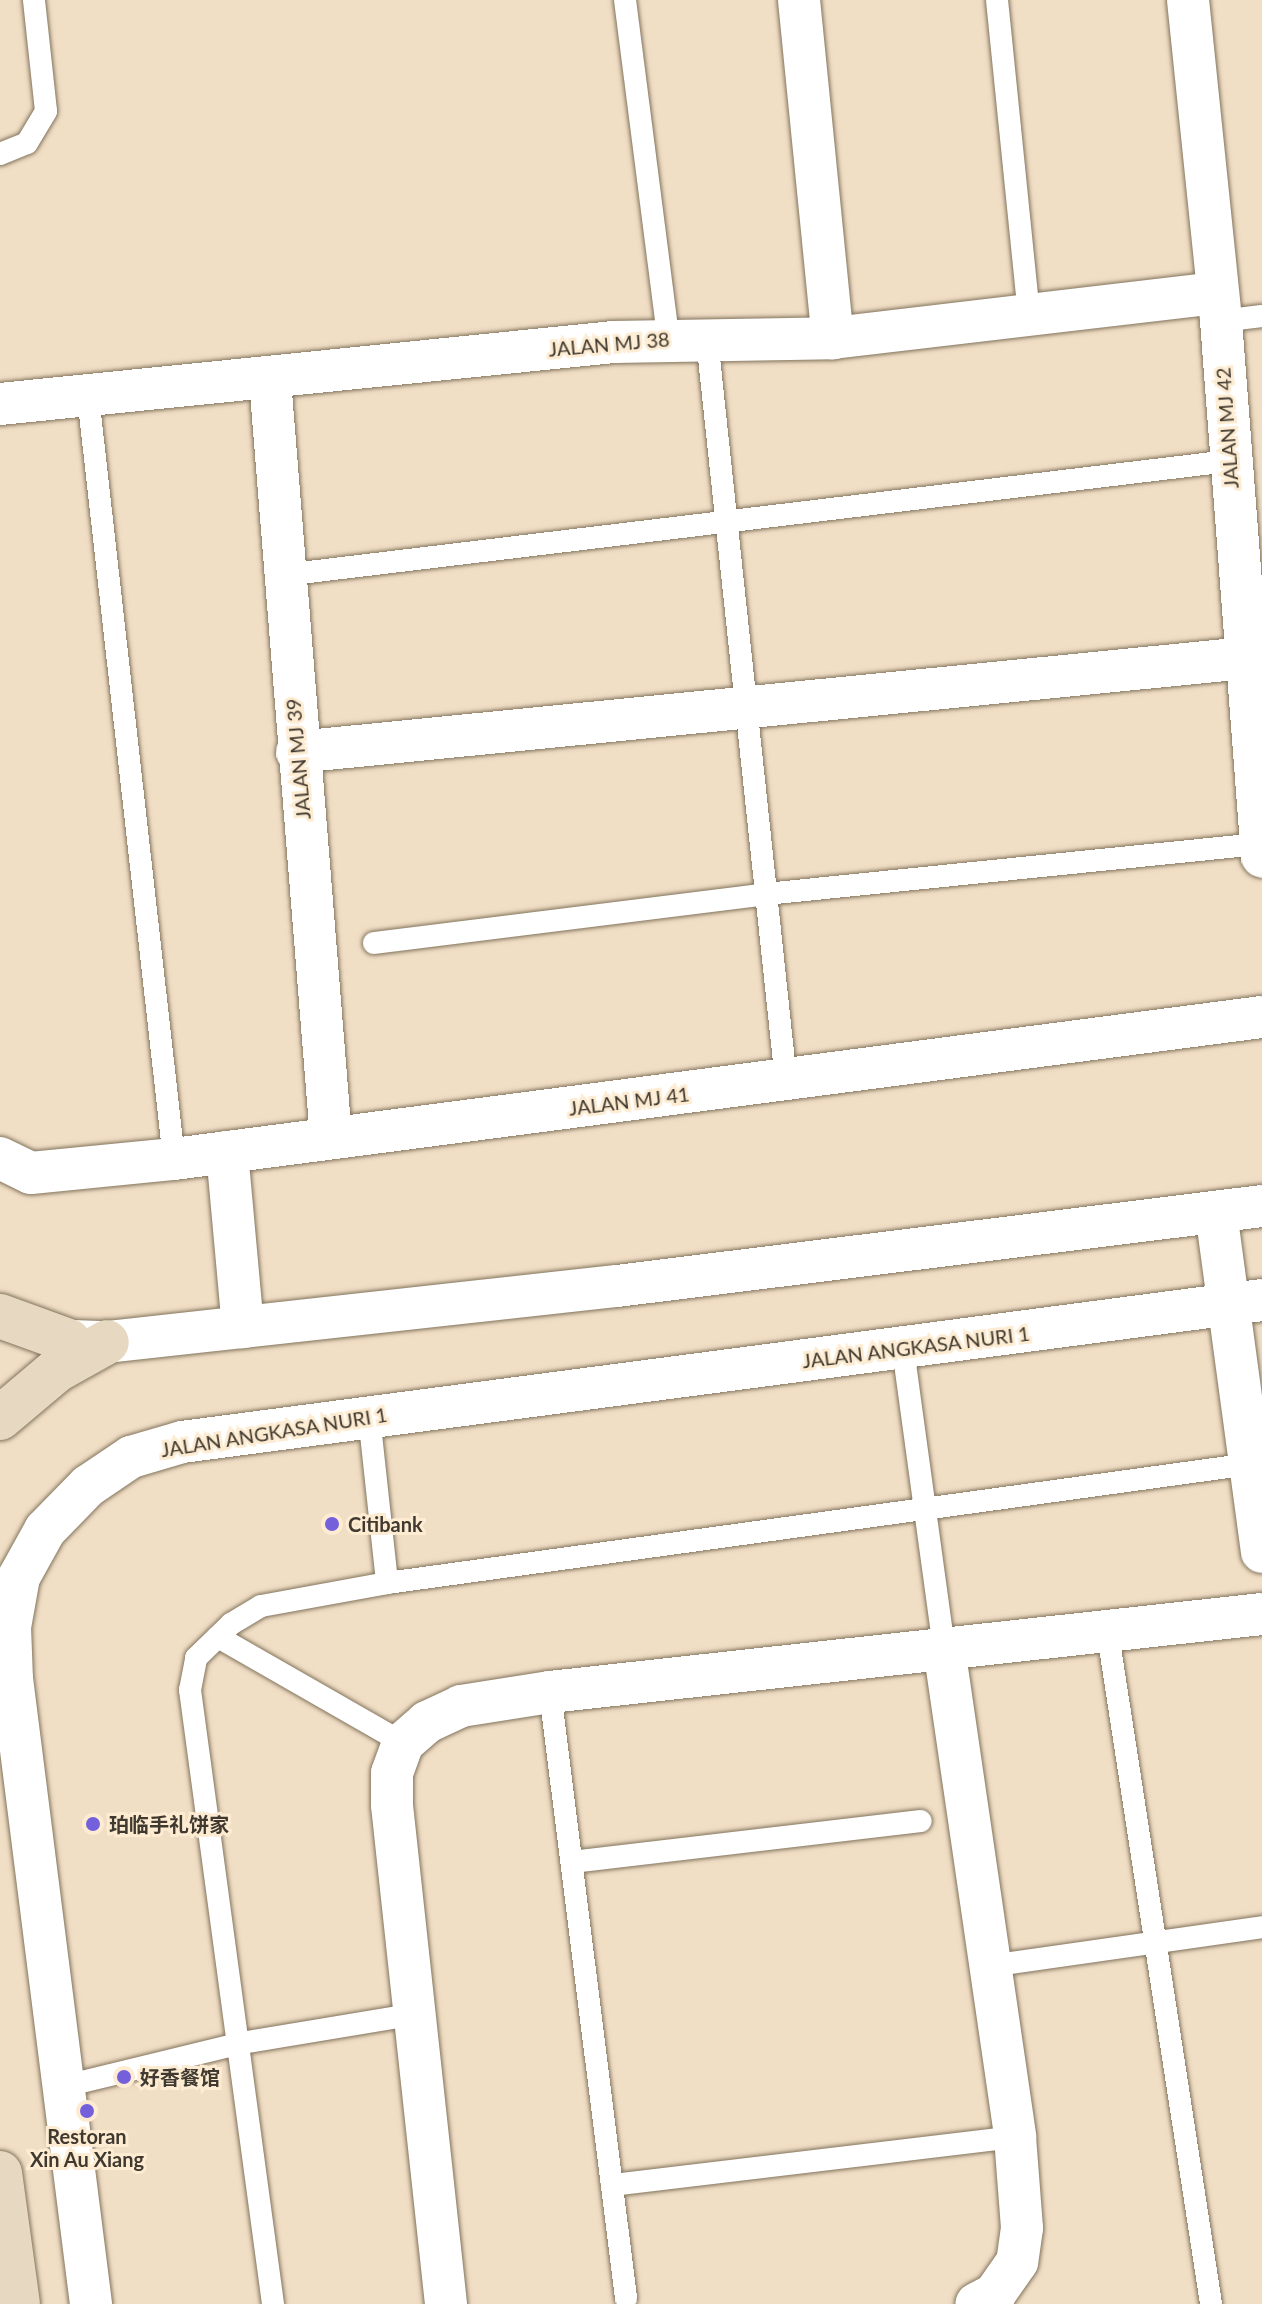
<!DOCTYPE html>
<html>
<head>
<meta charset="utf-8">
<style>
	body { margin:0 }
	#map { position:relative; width:1262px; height:2304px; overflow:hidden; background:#f0dec5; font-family:Lato,"Noto Sans SC",sans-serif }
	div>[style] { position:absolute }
	.roads { filter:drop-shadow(0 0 2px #83745d) drop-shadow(0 0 2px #83745d) }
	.service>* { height:22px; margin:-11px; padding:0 11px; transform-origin:11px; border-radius:11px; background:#fff }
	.minor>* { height:42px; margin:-21px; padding:0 21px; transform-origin:21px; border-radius:21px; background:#fff }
	.secondary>* { height:44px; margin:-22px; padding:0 22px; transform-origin:22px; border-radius:22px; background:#e7d9c1 }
	.dots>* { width:22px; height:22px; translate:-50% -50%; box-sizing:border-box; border:4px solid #fdecd2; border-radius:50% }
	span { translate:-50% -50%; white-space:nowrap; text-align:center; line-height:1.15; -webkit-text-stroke:6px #fdecd2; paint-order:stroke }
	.street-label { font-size:20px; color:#40392f }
	.poi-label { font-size:20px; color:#40392f; font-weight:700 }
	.left { translate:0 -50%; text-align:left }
</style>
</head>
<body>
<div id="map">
	<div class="roads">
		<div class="service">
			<div style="left:625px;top:0;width:341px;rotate:82.7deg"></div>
			<div style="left:997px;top:0;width:317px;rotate:84.2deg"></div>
			<div style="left:0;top:154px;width:29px;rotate:-22deg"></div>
			<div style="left:27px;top:143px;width:37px;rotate:-59deg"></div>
			<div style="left:46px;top:111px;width:112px;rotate:-96.2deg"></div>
			<div style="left:1221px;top:321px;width:41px;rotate:-7deg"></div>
			<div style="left:707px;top:339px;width:746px;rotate:83.92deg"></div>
			<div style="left:88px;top:396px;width:768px;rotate:83.57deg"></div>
			<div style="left:284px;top:575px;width:952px;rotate:-6.88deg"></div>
			<div style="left:374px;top:943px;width:395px;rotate:-7.1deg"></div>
			<div style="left:766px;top:894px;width:498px;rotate:-5.8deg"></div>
			<div style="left:903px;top:1349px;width:302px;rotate:82.2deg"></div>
			<div style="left:369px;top:1416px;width:168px;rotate:83.8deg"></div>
			<div style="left:1107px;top:1628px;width:684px;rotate:81.25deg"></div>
			<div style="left:218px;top:1637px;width:213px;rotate:29.8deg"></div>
			<div style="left:550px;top:1692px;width:611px;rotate:82.85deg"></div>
			<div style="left:572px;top:1862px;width:351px;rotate:-6.7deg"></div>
			<div style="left:989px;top:1966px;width:276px;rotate:-8.1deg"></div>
			<div style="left:61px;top:2087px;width:185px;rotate:-13.7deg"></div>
			<div style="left:241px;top:2043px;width:178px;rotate:-9.4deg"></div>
			<div style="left:612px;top:2185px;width:406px;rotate:-6.8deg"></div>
			<div style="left:273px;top:2304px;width:620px;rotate:-97.7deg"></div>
			<div style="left:190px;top:1690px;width:33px;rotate:-79deg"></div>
			<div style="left:196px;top:1658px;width:49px;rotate:-44.2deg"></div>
			<div style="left:231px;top:1624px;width:35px;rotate:-31deg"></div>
			<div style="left:261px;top:1606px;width:128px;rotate:-10.3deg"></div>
			<div style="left:387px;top:1583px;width:871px;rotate:-7.85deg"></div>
		</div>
		<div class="minor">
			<div style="left:799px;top:0;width:340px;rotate:84.3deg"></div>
			<div style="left:1188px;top:0;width:323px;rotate:84.1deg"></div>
			<div style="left:1221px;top:321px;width:537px;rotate:85.62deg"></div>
			<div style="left:270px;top:380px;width:760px;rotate:85.4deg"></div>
			<div style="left:0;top:404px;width:617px;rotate:-5.77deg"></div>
			<div style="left:614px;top:342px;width:219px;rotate:-1deg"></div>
			<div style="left:833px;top:338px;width:387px;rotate:-6.7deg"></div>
			<div style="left:297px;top:752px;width:953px;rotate:-5.66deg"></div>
			<div style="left:227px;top:1152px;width:176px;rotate:84.8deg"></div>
			<div style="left:0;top:1158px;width:34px;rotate:26deg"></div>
			<div style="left:31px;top:1173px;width:144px;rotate:-5.6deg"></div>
			<div style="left:174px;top:1159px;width:1097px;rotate:-7.44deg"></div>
			<div style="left:1216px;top:1212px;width:343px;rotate:82.3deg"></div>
			<div style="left:71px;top:1341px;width:36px;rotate:2deg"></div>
			<div style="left:107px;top:1342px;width:513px;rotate:-6.27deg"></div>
			<div style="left:617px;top:1286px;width:650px;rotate:-7.07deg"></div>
			<div style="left:944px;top:1648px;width:494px;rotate:81.7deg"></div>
			<div style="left:1015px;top:2137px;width:91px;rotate:85.6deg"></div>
			<div style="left:1022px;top:2228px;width:34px;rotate:98deg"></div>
			<div style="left:1017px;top:2262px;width:39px;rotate:125deg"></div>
			<div style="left:995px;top:2294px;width:21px;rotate:152deg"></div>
			<div style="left:91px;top:2304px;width:630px;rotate:-97.2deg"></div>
			<div style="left:12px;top:1679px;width:52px;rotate:-92.2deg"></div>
			<div style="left:10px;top:1627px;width:51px;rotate:-79.8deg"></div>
			<div style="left:19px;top:1577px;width:54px;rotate:-61deg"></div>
			<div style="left:45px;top:1530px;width:62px;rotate:-45.7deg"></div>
			<div style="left:88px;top:1486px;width:52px;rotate:-34deg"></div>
			<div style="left:131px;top:1457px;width:53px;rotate:-16.4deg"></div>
			<div style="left:182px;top:1442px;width:1089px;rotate:-7.49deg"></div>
			<div style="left:446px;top:2304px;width:502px;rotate:-96.18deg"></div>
			<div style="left:392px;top:1805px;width:32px;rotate:-90deg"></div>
			<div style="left:392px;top:1773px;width:32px;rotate:-70deg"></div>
			<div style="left:403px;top:1743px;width:32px;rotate:-41deg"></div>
			<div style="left:427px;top:1722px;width:38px;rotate:-25deg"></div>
			<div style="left:461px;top:1706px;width:90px;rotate:-8.9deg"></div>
			<div style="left:550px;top:1692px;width:716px;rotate:-6.25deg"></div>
		</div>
		<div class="secondary">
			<div style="left:0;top:1316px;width:73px;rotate:19.9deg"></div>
			<div style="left:0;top:1418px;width:75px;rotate:-40.1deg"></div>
			<div style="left:57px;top:1370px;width:57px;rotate:-29.2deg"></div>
			<div style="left:0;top:2173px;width:132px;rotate:82.2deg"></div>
		</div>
	</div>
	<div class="dots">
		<div style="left:332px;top:1524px;background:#7560db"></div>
		<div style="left:93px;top:1824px;background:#7560db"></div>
		<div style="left:124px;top:2077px;background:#7560db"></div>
		<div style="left:87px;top:2111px;background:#7560db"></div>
	</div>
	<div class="street-label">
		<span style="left:609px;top:344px;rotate:-5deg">JALAN MJ 38</span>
		<span style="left:1227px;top:428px;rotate:-94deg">JALAN MJ 42</span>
		<span style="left:298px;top:759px;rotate:-95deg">JALAN MJ 39</span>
		<span style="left:629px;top:1101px;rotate:-7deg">JALAN MJ 41</span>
		<span style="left:916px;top:1347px;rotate:-7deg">JALAN ANGKASA NURI 1</span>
		<span style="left:274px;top:1432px;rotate:-9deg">JALAN ANGKASA NURI 1</span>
	</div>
	<div class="poi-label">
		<span class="left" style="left:348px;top:1524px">Citibank</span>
		<span class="left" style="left:109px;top:1824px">珀临手礼饼家</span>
		<span class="left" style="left:140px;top:2077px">好香餐馆</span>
		<span style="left:87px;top:2148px">Restoran<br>Xin Au Xiang</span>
	</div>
</div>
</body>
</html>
